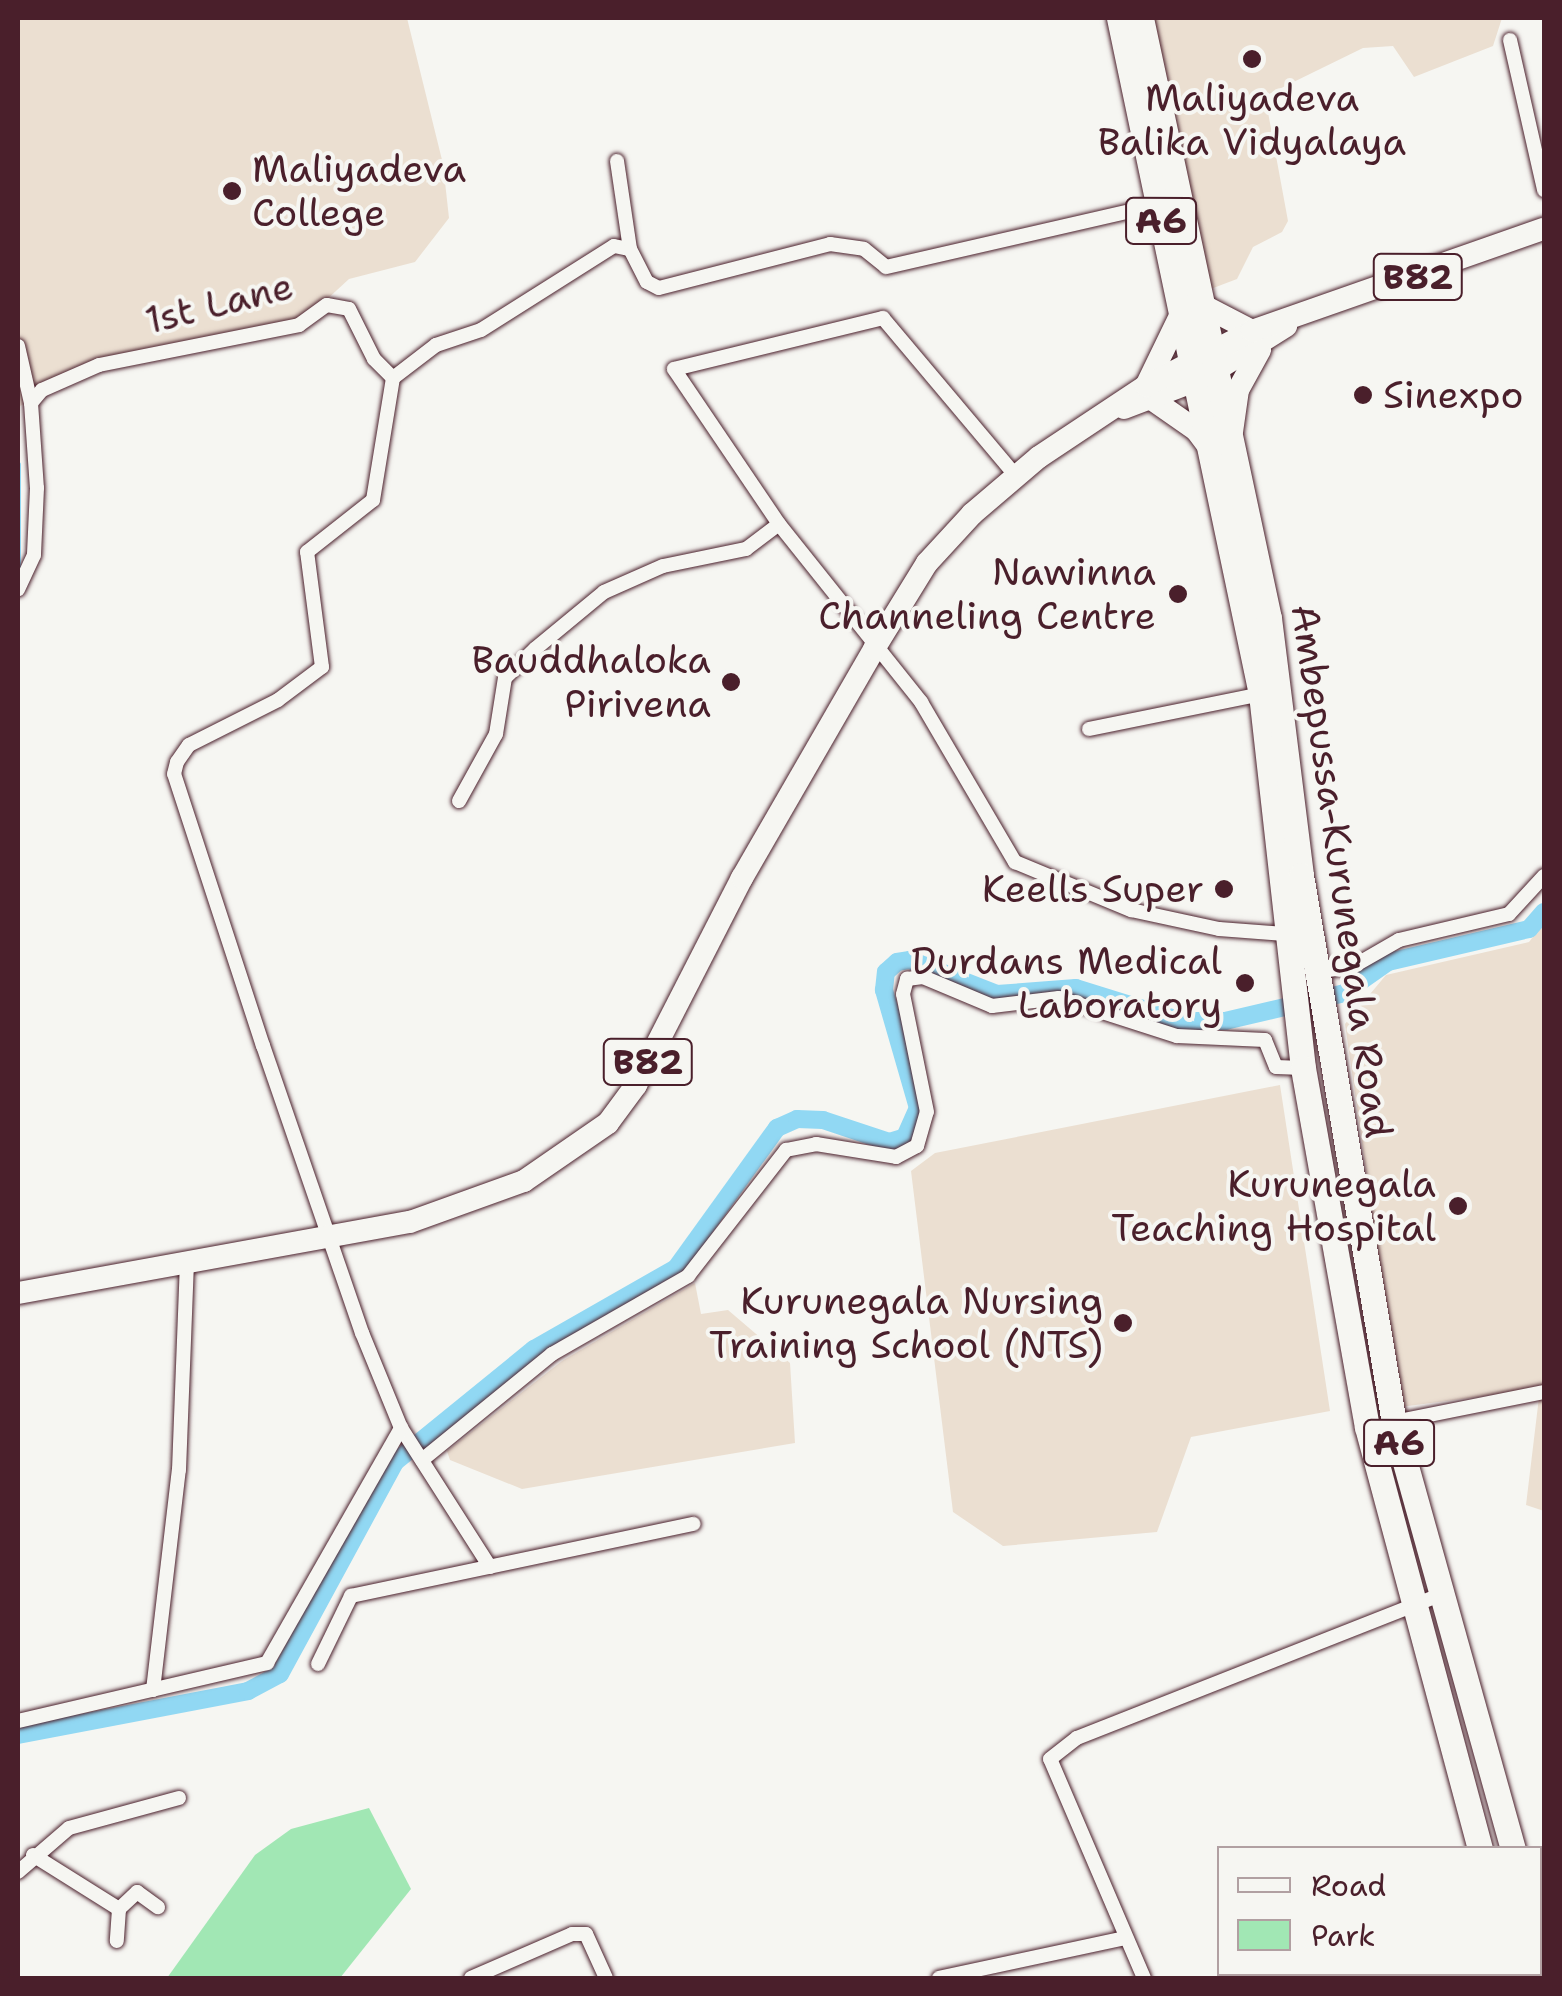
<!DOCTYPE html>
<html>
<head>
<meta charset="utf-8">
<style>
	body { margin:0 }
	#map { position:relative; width:1562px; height:1996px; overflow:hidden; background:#f6f6f2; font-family:"Shantell Sans",sans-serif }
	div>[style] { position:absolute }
	.built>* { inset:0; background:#ebdfd1 }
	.green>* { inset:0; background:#a1e7b4 }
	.stream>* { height:5px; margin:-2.5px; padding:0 2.5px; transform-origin:2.5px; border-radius:2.5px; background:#91d8f3 }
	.canal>* { height:18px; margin:-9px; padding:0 9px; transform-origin:9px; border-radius:9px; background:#91d8f3 }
	.roads { filter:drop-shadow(0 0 2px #4a1f2b) drop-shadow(0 0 2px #4a1f2b) }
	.street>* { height:14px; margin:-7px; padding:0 7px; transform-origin:7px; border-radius:7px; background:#f6f6f2 }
	.primary>* { height:22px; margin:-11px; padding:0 11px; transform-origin:11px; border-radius:11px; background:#f6f6f2 }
	.highway>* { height:25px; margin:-12.5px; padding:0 12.5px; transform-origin:12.5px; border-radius:12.5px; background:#f6f6f2 }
	.dots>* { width:28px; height:28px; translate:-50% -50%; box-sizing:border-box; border:5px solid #f6f6f2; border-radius:50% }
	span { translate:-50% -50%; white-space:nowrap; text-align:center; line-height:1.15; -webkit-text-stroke:8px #f6f6f2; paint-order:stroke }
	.shield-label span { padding:2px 8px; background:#f6f6f2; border:2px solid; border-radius:8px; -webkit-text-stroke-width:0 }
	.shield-label { font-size:35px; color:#4a1f2b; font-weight:700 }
	.poi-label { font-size:38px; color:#4a1f2b }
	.left { translate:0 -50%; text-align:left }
	.right { translate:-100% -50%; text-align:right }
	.street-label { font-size:38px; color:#4a1f2b }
	.frame { position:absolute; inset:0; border:20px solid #4a1f2b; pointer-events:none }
	.legend { position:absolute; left:1217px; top:1846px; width:325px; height:130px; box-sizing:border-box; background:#f6f6f2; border:2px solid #b1a0a2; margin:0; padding:12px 18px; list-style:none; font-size:30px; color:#4a1f2b }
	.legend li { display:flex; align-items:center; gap:20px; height:50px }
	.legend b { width:50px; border:2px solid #b1a0a2 }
</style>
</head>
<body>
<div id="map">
	<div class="built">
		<div style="clip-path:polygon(18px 18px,407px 18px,443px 164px,449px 218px,415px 262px,349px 279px,299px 325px,99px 365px,18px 407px)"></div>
		<div style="clip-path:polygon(1152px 18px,1502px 18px,1493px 46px,1414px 77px,1393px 46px,1363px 48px,1265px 96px,1288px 221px,1282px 232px,1253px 247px,1237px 279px,1208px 290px)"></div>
		<div style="clip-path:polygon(1544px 923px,1544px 1511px,1526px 1505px,1540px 1389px,1400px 1407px,1345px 1024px,1386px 975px,1529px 942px)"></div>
		<div style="clip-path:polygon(1280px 1085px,1330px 1411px,1191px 1437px,1157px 1532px,1003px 1546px,953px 1512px,911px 1171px,935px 1153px)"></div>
		<div style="clip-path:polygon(695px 1283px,701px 1314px,728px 1310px,790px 1363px,795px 1443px,522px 1489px,450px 1460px,447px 1451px,562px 1361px)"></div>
	</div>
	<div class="green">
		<div style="clip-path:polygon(369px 1808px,411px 1889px,340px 1978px,167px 1978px,255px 1855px,291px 1829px)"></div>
	</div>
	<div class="stream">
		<div style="left:18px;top:464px;width:110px;rotate:90deg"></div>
	</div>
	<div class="canal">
		<div style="left:18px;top:1735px;width:234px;rotate:-10.8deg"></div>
		<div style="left:248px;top:1691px;width:36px;rotate:-28deg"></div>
		<div style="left:280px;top:1674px;width:241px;rotate:-61.5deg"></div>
		<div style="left:395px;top:1462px;width:179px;rotate:-39.1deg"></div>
		<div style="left:534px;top:1349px;width:163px;rotate:-29.7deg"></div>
		<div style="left:676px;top:1268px;width:173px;rotate:-54.2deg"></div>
		<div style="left:777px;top:1128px;width:22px;rotate:-24deg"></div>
		<div style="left:797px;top:1119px;width:26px;rotate:2deg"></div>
		<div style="left:823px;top:1120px;width:70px;rotate:18.4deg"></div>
		<div style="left:889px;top:1142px;width:17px;rotate:-17deg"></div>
		<div style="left:905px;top:1137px;width:32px;rotate:-66deg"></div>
		<div style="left:918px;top:1108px;width:123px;rotate:-106.1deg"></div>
		<div style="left:884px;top:990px;width:18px;rotate:-84deg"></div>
		<div style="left:886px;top:972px;width:15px;rotate:-42deg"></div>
		<div style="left:897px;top:962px;width:13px;rotate:-9deg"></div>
		<div style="left:910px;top:960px;width:93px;rotate:21.3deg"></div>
		<div style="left:997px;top:994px;width:79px;rotate:-4.3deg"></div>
		<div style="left:1076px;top:988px;width:111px;rotate:17.3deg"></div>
		<div style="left:1182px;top:1021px;width:43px"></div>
		<div style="left:1225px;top:1021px;width:122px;rotate:-13.2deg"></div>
		<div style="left:1344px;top:993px;width:54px;rotate:-35.2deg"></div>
		<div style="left:1388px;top:962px;width:145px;rotate:-13.2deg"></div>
		<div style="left:1529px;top:929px;width:23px;rotate:-49deg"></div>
	</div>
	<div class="roads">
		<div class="street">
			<div style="left:1510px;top:40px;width:154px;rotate:77.2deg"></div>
			<div style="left:617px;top:161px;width:89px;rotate:81.6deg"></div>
			<div style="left:18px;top:346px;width:58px;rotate:77.2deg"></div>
			<div style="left:31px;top:403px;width:85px;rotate:86deg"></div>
			<div style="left:37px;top:488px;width:67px;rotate:92.6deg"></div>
			<div style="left:34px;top:555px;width:38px;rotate:115deg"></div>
			<div style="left:31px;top:403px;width:17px;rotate:-50deg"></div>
			<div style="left:42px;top:390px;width:62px;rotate:-23.7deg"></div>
			<div style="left:99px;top:365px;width:204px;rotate:-11.3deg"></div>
			<div style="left:299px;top:325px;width:34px;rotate:-36deg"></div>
			<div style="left:327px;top:305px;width:22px;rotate:10deg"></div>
			<div style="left:349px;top:309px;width:56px;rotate:63.4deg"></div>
			<div style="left:374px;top:359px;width:27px;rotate:45deg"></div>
			<div style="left:1015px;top:475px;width:205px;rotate:-130.1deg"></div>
			<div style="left:883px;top:318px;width:215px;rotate:166.3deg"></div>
			<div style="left:674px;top:369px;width:187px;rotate:55.9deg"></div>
			<div style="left:779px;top:524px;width:228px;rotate:51.4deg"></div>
			<div style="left:921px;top:702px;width:186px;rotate:59.6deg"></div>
			<div style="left:1015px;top:862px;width:126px;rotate:22.5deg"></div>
			<div style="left:1131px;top:910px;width:90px;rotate:12.2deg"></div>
			<div style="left:1219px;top:929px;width:66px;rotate:4.3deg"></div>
			<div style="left:1089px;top:729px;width:176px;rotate:-11.5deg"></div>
			<div style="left:459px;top:801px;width:77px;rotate:-61.1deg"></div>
			<div style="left:496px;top:734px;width:57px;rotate:-80.9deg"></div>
			<div style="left:505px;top:678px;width:42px;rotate:-44deg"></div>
			<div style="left:535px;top:649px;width:89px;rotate:-39.6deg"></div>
			<div style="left:604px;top:592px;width:64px;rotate:-23.8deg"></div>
			<div style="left:663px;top:566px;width:85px;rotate:-11.6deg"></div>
			<div style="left:746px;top:549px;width:41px;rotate:-37.1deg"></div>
			<div style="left:1320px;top:971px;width:32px;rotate:-7deg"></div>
			<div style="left:1352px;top:967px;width:54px;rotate:-29.9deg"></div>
			<div style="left:1399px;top:940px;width:113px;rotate:-13.3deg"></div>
			<div style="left:1509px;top:914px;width:52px;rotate:-47.4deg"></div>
			<div style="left:1389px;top:1423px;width:158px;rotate:-11.3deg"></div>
			<div style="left:422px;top:1460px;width:168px;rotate:-39.2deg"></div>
			<div style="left:552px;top:1354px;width:157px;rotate:-29.8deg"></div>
			<div style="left:688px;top:1276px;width:160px;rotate:-52.1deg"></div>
			<div style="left:786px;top:1150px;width:31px;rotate:-11deg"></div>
			<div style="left:816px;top:1144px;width:81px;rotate:9.2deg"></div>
			<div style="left:896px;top:1157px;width:24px;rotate:-28deg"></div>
			<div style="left:917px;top:1146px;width:35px;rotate:-74deg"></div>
			<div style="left:927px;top:1112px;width:120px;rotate:-101.5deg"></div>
			<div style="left:903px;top:994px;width:16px;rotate:-75deg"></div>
			<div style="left:907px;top:979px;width:16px;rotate:-7deg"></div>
			<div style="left:923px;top:977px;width:75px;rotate:22.8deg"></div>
			<div style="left:992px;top:1006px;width:67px;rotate:-6.8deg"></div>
			<div style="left:1059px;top:998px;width:124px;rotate:17.9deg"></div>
			<div style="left:1177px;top:1036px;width:88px;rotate:2.6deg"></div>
			<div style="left:1265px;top:1040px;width:29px;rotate:68deg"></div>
			<div style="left:1276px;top:1067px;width:27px;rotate:2deg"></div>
			<div style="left:490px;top:1567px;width:165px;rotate:-122.6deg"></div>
			<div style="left:401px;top:1428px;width:103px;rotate:-112.3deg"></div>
			<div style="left:362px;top:1333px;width:304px;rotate:-109deg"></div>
			<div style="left:263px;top:1046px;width:286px;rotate:-108.1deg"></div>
			<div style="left:174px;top:774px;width:12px;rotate:-76deg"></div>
			<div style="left:177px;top:762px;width:21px;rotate:-55deg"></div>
			<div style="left:189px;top:745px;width:100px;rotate:-26.8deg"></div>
			<div style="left:278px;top:700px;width:55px;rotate:-36.9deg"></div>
			<div style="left:322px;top:667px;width:116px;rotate:-97.4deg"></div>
			<div style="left:307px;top:552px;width:84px;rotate:-38.2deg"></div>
			<div style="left:373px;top:500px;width:124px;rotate:-80.7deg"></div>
			<div style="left:393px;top:378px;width:54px;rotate:-37.5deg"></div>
			<div style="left:436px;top:345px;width:47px;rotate:-18.4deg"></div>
			<div style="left:481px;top:330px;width:157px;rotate:-32.3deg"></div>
			<div style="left:614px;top:246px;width:16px;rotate:11deg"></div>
			<div style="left:630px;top:249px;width:37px;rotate:63deg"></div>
			<div style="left:647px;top:282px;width:13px;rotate:27deg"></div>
			<div style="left:659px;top:288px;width:177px;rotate:-14.4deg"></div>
			<div style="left:830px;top:244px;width:34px;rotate:8deg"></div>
			<div style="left:864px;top:249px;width:28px;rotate:39deg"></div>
			<div style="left:886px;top:267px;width:278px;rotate:-12.9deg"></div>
			<div style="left:318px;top:1664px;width:76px;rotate:-64.1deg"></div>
			<div style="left:351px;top:1596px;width:350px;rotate:-11.9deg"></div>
			<div style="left:153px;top:1690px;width:222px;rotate:-83.3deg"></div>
			<div style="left:179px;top:1470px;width:206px;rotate:-87.8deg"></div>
			<div style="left:18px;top:1721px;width:256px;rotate:-13.1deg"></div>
			<div style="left:267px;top:1663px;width:271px;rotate:-60.3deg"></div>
			<div style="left:33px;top:1855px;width:102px;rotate:32.1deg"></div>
			<div style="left:119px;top:1909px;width:32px;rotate:94deg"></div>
			<div style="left:18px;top:1872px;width:67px;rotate:-40.8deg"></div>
			<div style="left:69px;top:1828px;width:114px;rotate:-15.3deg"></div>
			<div style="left:119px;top:1909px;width:25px;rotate:-43deg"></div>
			<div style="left:137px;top:1892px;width:26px;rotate:36deg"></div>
			<div style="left:471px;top:1978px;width:110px;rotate:-23.5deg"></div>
			<div style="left:572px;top:1934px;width:14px"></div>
			<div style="left:586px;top:1934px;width:48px;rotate:65.6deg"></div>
			<div style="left:939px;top:1978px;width:190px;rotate:-12.1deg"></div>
			<div style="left:1144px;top:1978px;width:238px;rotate:-113.2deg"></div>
			<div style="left:1050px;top:1759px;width:34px;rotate:-38deg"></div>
			<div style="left:1077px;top:1738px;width:387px;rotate:-21.5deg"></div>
		</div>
		<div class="primary">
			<div style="left:1202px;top:305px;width:56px;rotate:27.5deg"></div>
			<div style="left:1146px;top:386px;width:80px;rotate:-64.1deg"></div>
			<div style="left:1153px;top:400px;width:52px;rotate:34.9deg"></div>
			<div style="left:1196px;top:430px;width:25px;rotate:53deg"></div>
			<div style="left:1124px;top:408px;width:87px;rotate:-20.9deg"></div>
			<div style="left:1205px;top:377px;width:96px;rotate:-32.2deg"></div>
			<div style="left:1232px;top:432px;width:42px;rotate:-81.9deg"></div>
			<div style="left:1238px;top:390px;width:46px;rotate:-61.2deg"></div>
			<div style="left:18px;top:1293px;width:398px;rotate:-10.3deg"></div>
			<div style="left:410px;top:1222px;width:121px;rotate:-19.8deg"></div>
			<div style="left:524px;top:1181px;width:102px;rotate:-34.6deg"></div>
			<div style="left:608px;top:1123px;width:47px;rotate:-53.6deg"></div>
			<div style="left:636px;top:1085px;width:233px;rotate:-62.9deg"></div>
			<div style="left:742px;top:878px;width:264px;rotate:-60deg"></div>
			<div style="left:874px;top:649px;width:101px;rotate:-58.4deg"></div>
			<div style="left:927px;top:563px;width:67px;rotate:-47.4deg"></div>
			<div style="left:972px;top:514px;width:88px;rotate:-40.4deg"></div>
			<div style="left:1039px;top:457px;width:128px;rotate:-33.6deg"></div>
			<div style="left:1146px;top:386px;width:119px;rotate:-27.4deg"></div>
			<div style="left:1252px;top:331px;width:309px;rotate:-19.3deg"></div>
		</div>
		<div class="highway">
			<div style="left:1119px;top:18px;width:691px;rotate:78.14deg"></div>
			<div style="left:1261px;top:694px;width:376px;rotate:83.6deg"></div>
			<div style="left:1303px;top:1068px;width:365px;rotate:79.9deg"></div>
			<div style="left:1367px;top:1427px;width:436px;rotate:75deg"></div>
			<div style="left:1141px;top:18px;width:614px;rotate:77.96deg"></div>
			<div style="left:1269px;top:618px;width:259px;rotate:82.9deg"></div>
			<div style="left:1301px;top:875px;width:556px;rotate:80.37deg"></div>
			<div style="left:1394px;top:1423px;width:441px;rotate:74.4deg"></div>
			<div style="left:1540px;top:1944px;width:18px;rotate:77deg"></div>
			<div style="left:1516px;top:1974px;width:4px;rotate:76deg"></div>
		</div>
	</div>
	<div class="dots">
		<div style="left:1252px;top:59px;background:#4a1f2b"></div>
		<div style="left:232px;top:191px;background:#4a1f2b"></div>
		<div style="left:1363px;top:395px;background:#4a1f2b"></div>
		<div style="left:1178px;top:594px;background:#4a1f2b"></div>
		<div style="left:731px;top:682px;background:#4a1f2b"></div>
		<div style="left:1224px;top:889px;background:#4a1f2b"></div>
		<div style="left:1245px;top:983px;background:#4a1f2b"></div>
		<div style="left:1458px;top:1206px;background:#4a1f2b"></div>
		<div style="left:1123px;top:1323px;background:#4a1f2b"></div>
	</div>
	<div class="shield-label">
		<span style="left:1161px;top:221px">A6</span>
		<span style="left:1418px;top:277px">B82</span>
		<span style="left:648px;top:1062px">B82</span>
		<span style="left:1399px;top:1443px">A6</span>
	</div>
	<div class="poi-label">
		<span style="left:1252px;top:120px">Maliyadeva<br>Balika Vidyalaya</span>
		<span class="left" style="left:252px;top:191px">Maliyadeva<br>College</span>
		<span class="left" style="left:1383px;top:395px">Sinexpo</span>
		<span class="right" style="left:1156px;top:594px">Nawinna<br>Channeling Centre</span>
		<span class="right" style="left:711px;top:682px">Bauddhaloka<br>Pirivena</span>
		<span class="right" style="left:1204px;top:889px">Keells Super</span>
		<span class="right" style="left:1222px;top:983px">Durdans Medical<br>Laboratory</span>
		<span class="right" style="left:1436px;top:1206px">Kurunegala<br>Teaching Hospital</span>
		<span class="right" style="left:1103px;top:1323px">Kurunegala Nursing<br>Training School (NTS)</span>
	</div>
	<div class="street-label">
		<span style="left:219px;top:303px;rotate:-14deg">1st Lane</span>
		<span style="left:1342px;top:871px;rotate:82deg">Ambepussa-Kurunegala Road</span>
	</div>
	<div class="frame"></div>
	<ul class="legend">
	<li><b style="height:12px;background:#f6f6f2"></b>Road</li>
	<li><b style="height:28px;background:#a1e7b4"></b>Park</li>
	</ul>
</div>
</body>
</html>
